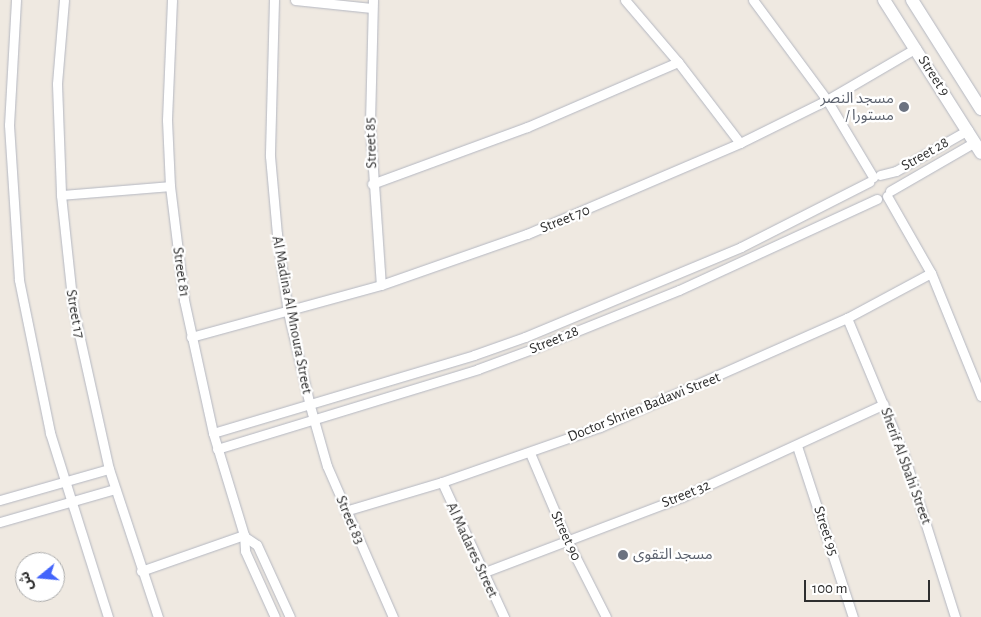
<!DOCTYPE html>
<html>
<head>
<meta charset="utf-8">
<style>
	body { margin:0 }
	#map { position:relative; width:981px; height:617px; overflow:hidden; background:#efe9e1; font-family:"Alegreya Sans","Noto Sans Arabic",sans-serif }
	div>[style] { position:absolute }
	.roads { filter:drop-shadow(0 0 1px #b4b7c1) drop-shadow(0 0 1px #b4b7c1) }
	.street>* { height:9px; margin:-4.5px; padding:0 4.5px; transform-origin:4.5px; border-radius:4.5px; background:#fff }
	.secondary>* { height:12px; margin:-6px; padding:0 6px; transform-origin:6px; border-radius:6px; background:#fff }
	.dots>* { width:14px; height:14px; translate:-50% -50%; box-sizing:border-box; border:2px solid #fff; border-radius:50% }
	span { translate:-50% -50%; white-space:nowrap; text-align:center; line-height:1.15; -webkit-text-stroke:4.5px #fff; paint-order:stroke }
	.street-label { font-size:15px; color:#2e2e2e }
	.worship-label { font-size:15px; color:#5b616d }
	.right { translate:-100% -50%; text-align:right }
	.left { translate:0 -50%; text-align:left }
	.north { position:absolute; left:15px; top:552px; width:50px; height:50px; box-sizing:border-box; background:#fff; border:1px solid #ababab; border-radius:50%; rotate:253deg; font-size:14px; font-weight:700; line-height:20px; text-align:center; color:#2e2e2e }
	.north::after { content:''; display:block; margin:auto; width:18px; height:22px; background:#4264fb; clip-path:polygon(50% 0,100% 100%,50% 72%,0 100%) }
	.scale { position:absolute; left:804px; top:580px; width:126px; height:22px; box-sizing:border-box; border:2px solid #2e2e2e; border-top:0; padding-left:6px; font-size:15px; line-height:18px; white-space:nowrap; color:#2e2e2e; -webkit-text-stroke:4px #fff; paint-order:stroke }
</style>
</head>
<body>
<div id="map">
	<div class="roads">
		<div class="street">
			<div style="left:16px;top:0;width:125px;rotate:93.2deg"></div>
			<div style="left:9px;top:125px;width:155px;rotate:86.3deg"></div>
			<div style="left:19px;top:280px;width:156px;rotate:78.5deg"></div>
			<div style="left:50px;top:433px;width:193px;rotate:72.5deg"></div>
			<div style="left:64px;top:0;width:84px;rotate:94.8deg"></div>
			<div style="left:57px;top:84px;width:111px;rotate:87.9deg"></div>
			<div style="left:61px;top:195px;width:113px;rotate:83.9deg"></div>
			<div style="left:73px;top:307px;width:166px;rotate:77.5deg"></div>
			<div style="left:109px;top:469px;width:156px;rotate:71.7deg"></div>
			<div style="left:172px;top:0;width:120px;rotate:92.4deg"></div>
			<div style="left:167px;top:120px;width:66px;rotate:87.4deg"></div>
			<div style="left:170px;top:186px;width:115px;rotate:83deg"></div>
			<div style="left:184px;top:300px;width:136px;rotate:77.7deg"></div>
			<div style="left:213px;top:433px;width:107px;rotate:73.1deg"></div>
			<div style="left:244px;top:535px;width:16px;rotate:86deg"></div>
			<div style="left:245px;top:551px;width:72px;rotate:65.6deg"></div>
			<div style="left:274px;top:0;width:156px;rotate:91.5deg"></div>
			<div style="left:270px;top:156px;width:78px;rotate:84.9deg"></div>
			<div style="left:277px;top:234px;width:79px;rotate:82deg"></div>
			<div style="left:288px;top:312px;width:97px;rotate:76.8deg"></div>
			<div style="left:310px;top:406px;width:62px;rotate:74.2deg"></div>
			<div style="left:327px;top:466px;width:165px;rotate:66.4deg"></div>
			<div style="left:295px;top:0;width:77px;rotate:5.9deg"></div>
			<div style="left:373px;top:0;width:125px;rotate:91.4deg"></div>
			<div style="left:370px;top:125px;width:160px;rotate:86.1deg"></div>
			<div style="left:625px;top:0;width:82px;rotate:49.5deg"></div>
			<div style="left:678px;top:62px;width:102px;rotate:52.6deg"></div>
			<div style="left:753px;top:0;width:124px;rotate:53.5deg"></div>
			<div style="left:827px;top:100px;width:90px;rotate:59.1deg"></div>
			<div style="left:880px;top:175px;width:16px;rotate:-14deg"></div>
			<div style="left:896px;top:171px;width:83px;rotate:-29.7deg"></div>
			<div style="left:372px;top:184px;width:165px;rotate:-20.2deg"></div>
			<div style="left:527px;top:127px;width:164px;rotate:-23.3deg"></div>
			<div style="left:890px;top:191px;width:98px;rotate:-30deg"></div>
			<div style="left:61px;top:195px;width:109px;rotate:-4.7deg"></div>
			<div style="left:887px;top:196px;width:89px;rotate:60.3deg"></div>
			<div style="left:931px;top:273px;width:133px;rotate:67.9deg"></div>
			<div style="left:847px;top:318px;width:148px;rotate:67.4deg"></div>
			<div style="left:904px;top:455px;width:170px;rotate:72.5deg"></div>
			<div style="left:191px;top:337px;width:197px;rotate:-15.3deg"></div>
			<div style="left:381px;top:285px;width:155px;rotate:-19.3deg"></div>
			<div style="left:527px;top:234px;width:232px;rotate:-23.1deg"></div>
			<div style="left:740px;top:143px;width:97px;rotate:-26.3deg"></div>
			<div style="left:827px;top:100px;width:103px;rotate:-30.3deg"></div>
			<div style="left:213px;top:433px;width:272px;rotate:-16.6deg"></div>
			<div style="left:474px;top:355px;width:54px;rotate:-19.4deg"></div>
			<div style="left:525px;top:337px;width:234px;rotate:-22.6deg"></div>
			<div style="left:741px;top:247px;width:144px;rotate:-26.9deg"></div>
			<div style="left:797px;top:446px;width:180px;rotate:71.9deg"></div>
			<div style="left:217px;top:449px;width:273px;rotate:-17deg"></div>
			<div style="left:478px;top:369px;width:58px;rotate:-20.3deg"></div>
			<div style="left:532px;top:349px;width:158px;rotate:-21.9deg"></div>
			<div style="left:679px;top:290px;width:218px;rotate:-24.7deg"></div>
			<div style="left:530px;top:453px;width:95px;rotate:67deg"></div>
			<div style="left:567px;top:540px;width:86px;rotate:63.1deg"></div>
			<div style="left:442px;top:482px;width:149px;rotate:65.3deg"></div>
			<div style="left:0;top:500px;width:113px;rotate:-15.9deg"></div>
			<div style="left:345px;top:511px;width:101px;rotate:-16.6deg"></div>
			<div style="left:442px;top:482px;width:167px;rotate:-19.2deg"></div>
			<div style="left:600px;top:427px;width:270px;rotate:-23.8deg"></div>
			<div style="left:847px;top:318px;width:95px;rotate:-28.2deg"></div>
			<div style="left:0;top:522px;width:120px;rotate:-16deg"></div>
			<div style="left:245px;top:537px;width:14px;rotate:34deg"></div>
			<div style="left:257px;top:545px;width:79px;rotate:65.4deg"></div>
			<div style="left:141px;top:571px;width:109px;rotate:-19.3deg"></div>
			<div style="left:482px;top:573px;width:214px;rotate:-20.8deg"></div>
			<div style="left:682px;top:497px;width:222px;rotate:-24.7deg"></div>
		</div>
		<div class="secondary">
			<div style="left:884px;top:0;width:181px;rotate:57.6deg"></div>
			<div style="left:912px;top:0;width:129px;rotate:57.7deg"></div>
		</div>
	</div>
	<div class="dots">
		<div style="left:904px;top:107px;background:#6b7280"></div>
		<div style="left:623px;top:555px;background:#6b7280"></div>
	</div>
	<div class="street-label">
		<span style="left:934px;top:76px;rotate:57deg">Street 9</span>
		<span style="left:371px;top:143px;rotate:-92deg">Street 85</span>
		<span style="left:925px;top:154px;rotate:-30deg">Street 28</span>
		<span style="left:565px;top:219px;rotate:-22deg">Street 70</span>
		<span style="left:181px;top:272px;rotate:82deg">Street 81</span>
		<span style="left:75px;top:314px;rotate:80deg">Street 17</span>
		<span style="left:292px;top:315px;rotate:79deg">Al Madina Al Mnoura Street</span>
		<span style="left:554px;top:340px;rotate:-22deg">Street 28</span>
		<span style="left:644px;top:407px;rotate:-22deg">Doctor Shrien Badawi Street</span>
		<span style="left:906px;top:466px;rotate:70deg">Sherif Al Sbahi Street</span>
		<span style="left:686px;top:494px;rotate:-22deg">Street 32</span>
		<span style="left:350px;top:520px;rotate:67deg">Street 83</span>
		<span style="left:826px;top:531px;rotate:72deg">Street 95</span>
		<span style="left:566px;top:536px;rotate:65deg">Street 90</span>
		<span style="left:472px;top:550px;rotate:65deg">Al Madares Street</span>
	</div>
	<div class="worship-label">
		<span class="right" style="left:894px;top:107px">مسجد النصر<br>/ مستورا</span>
		<span class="left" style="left:633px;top:555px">مسجد التقوى</span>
	</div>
	<div class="north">ش</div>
	<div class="scale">100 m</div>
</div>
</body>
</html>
